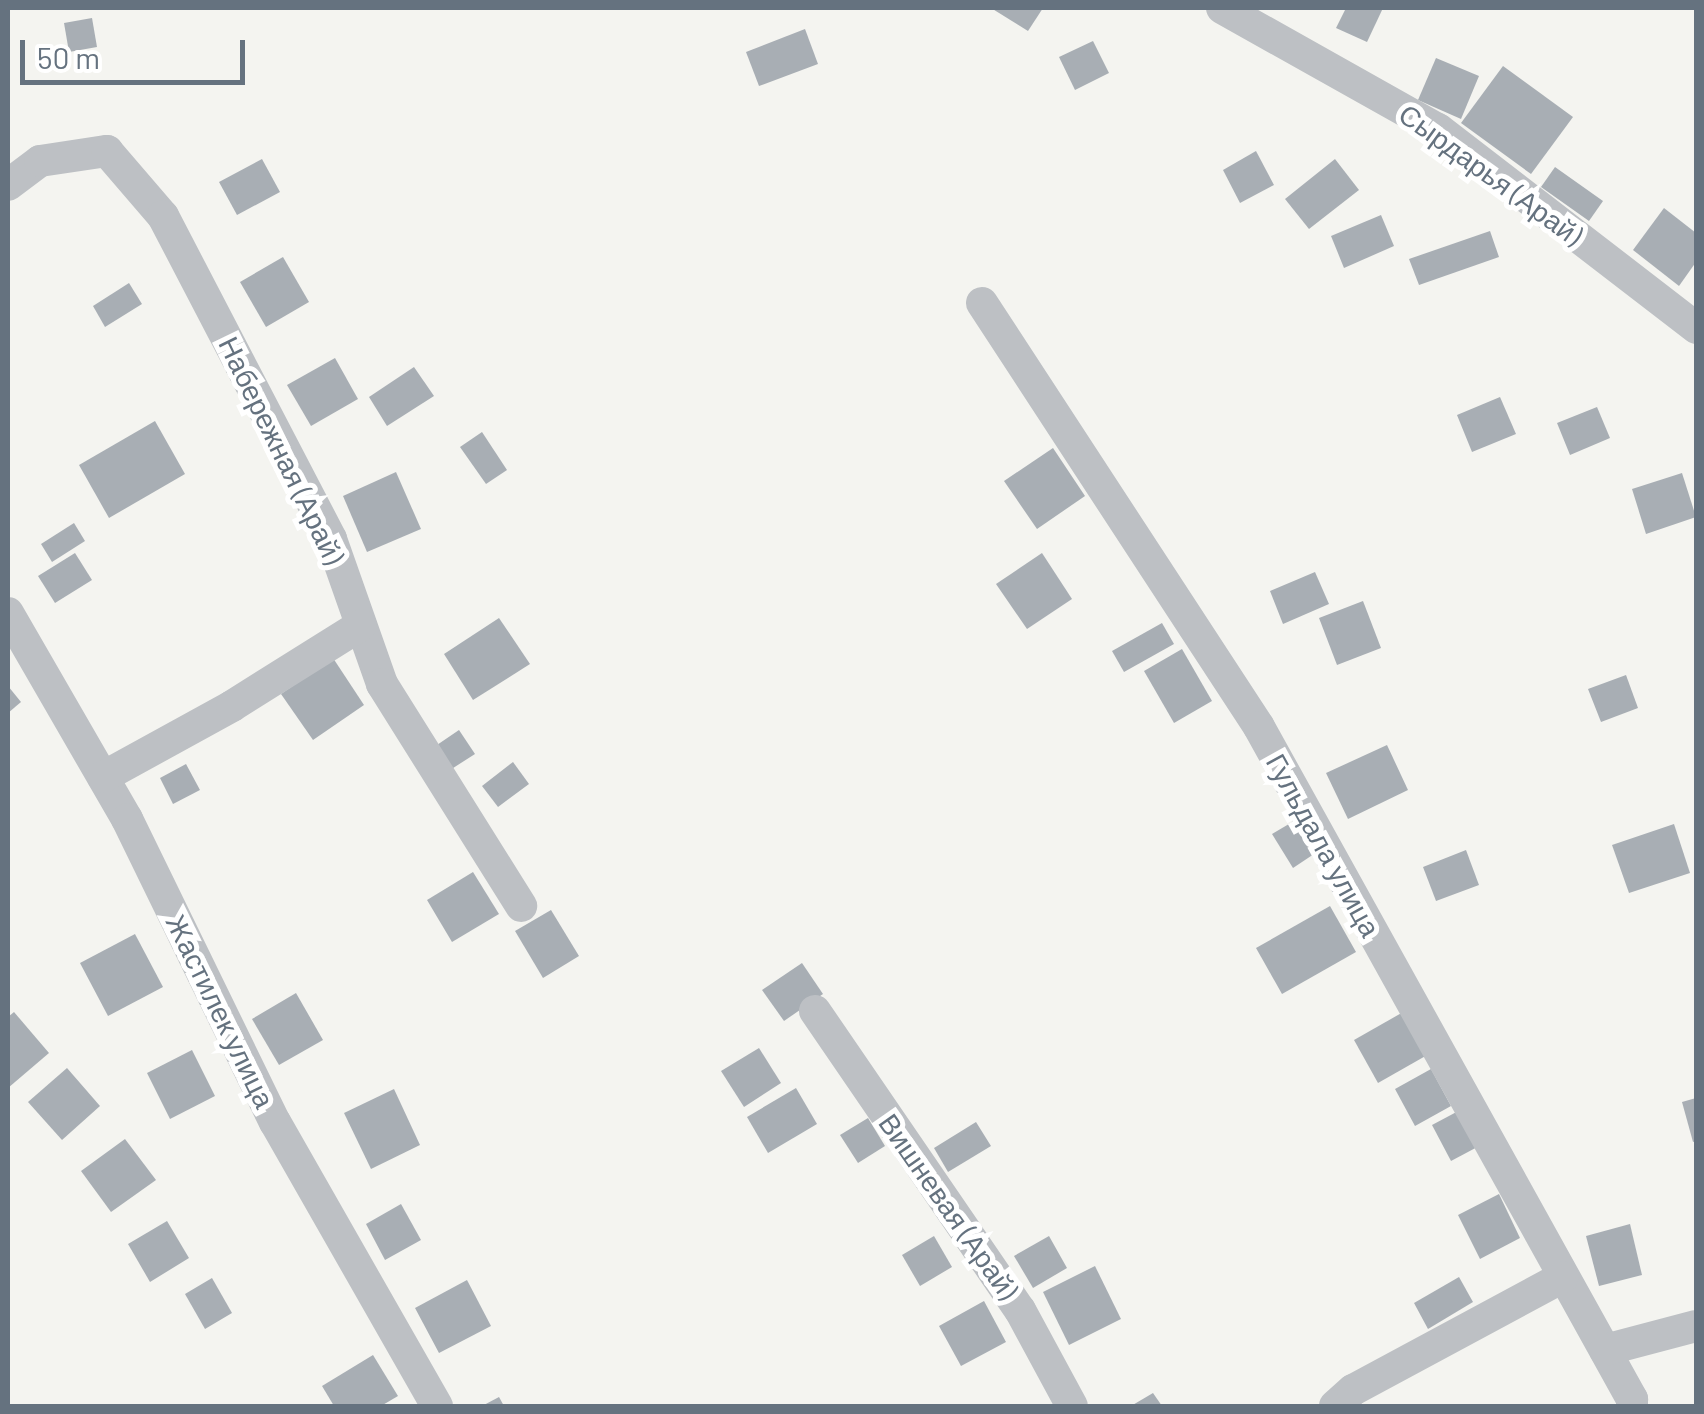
<!DOCTYPE html>
<html>
<head>
<meta charset="utf-8">
<style>
	body { margin:0 }
	#map { position:relative; width:1704px; height:1414px; overflow:hidden; background:#f4f4f0; font-family:Barlow,sans-serif }
	div>[style] { position:absolute }
	.building>* { inset:0; background:#a8aeb4 }
	.street>* { height:32px; margin:-16px; padding:0 16px; transform-origin:16px; border-radius:16px; background:#bdc0c4 }
	span { translate:-50% -50%; white-space:nowrap; text-align:center; line-height:1.15; -webkit-text-stroke:10px #fff; paint-order:stroke }
	.street-label { font-size:28px; color:#65727f }
	.frame { position:absolute; inset:0; border:10px solid #65727f; pointer-events:none }
	.scale { position:absolute; left:20px; top:40px; width:225px; height:45px; box-sizing:border-box; border:5px solid #65727f; border-top:0; padding-left:12px; font-size:30px; line-height:35px; white-space:nowrap; color:#65727f; -webkit-text-stroke:8px #fff; paint-order:stroke }
</style>
</head>
<body>
<div id="map">
	<div class="building">
		<div style="clip-path:polygon(991px 8px,1043px 8px,1028px 31px)"></div>
		<div style="clip-path:polygon(1346px 8px,1383px 8px,1367px 42px,1336px 28px)"></div>
		<div style="clip-path:polygon(92px 18px,97px 47px,69px 52px,64px 23px)"></div>
		<div style="clip-path:polygon(805px 29px,818px 64px,759px 86px,746px 52px)"></div>
		<div style="clip-path:polygon(1093px 41px,1109px 73px,1075px 90px,1059px 57px)"></div>
		<div style="clip-path:polygon(1436px 58px,1479px 76px,1461px 119px,1418px 100px)"></div>
		<div style="clip-path:polygon(1503px 66px,1573px 117px,1531px 174px,1461px 123px)"></div>
		<div style="clip-path:polygon(1256px 151px,1274px 185px,1240px 203px,1223px 170px)"></div>
		<div style="clip-path:polygon(262px 159px,280px 192px,237px 215px,219px 182px)"></div>
		<div style="clip-path:polygon(1335px 159px,1359px 190px,1309px 229px,1285px 199px)"></div>
		<div style="clip-path:polygon(1555px 167px,1603px 201px,1589px 221px,1541px 187px)"></div>
		<div style="clip-path:polygon(1664px 208px,1696px 233px,1696px 262px,1679px 286px,1633px 250px)"></div>
		<div style="clip-path:polygon(1381px 215px,1394px 246px,1344px 268px,1331px 236px)"></div>
		<div style="clip-path:polygon(1490px 231px,1499px 257px,1419px 285px,1409px 259px)"></div>
		<div style="clip-path:polygon(283px 257px,309px 302px,266px 327px,240px 282px)"></div>
		<div style="clip-path:polygon(129px 283px,142px 304px,105px 327px,93px 306px)"></div>
		<div style="clip-path:polygon(335px 358px,358px 399px,311px 426px,287px 385px)"></div>
		<div style="clip-path:polygon(414px 367px,434px 396px,387px 426px,369px 397px)"></div>
		<div style="clip-path:polygon(1500px 397px,1516px 434px,1472px 452px,1457px 415px)"></div>
		<div style="clip-path:polygon(1597px 407px,1610px 438px,1570px 455px,1557px 423px)"></div>
		<div style="clip-path:polygon(155px 421px,185px 474px,109px 518px,79px 465px)"></div>
		<div style="clip-path:polygon(482px 432px,507px 470px,486px 484px,460px 447px)"></div>
		<div style="clip-path:polygon(1053px 448px,1085px 496px,1037px 529px,1004px 481px)"></div>
		<div style="clip-path:polygon(396px 472px,421px 529px,367px 552px,343px 496px)"></div>
		<div style="clip-path:polygon(1682px 473px,1696px 517px,1646px 534px,1632px 489px)"></div>
		<div style="clip-path:polygon(74px 523px,85px 541px,52px 562px,41px 544px)"></div>
		<div style="clip-path:polygon(75px 553px,92px 580px,55px 603px,38px 576px)"></div>
		<div style="clip-path:polygon(1042px 553px,1072px 599px,1027px 629px,996px 584px)"></div>
		<div style="clip-path:polygon(1315px 572px,1329px 604px,1283px 624px,1270px 591px)"></div>
		<div style="clip-path:polygon(1363px 601px,1381px 648px,1337px 665px,1319px 618px)"></div>
		<div style="clip-path:polygon(499px 618px,530px 664px,473px 700px,444px 654px)"></div>
		<div style="clip-path:polygon(1162px 623px,1174px 644px,1124px 672px,1112px 651px)"></div>
		<div style="clip-path:polygon(1182px 649px,1212px 701px,1174px 723px,1144px 671px)"></div>
		<div style="clip-path:polygon(333px 658px,364px 705px,313px 740px,281px 694px)"></div>
		<div style="clip-path:polygon(1626px 675px,1638px 708px,1601px 722px,1588px 689px)"></div>
		<div style="clip-path:polygon(8px 686px,21px 702px,8px 713px)"></div>
		<div style="clip-path:polygon(459px 730px,475px 754px,450px 770px,434px 747px)"></div>
		<div style="clip-path:polygon(1387px 745px,1408px 790px,1348px 819px,1326px 773px)"></div>
		<div style="clip-path:polygon(513px 762px,529px 784px,498px 807px,482px 786px)"></div>
		<div style="clip-path:polygon(186px 764px,200px 790px,173px 804px,160px 778px)"></div>
		<div style="clip-path:polygon(1294px 821px,1314px 854px,1293px 868px,1272px 834px)"></div>
		<div style="clip-path:polygon(1674px 824px,1690px 873px,1629px 893px,1612px 845px)"></div>
		<div style="clip-path:polygon(1466px 850px,1479px 885px,1436px 901px,1423px 867px)"></div>
		<div style="clip-path:polygon(473px 872px,499px 914px,452px 942px,427px 900px)"></div>
		<div style="clip-path:polygon(1330px 906px,1356px 952px,1282px 994px,1256px 948px)"></div>
		<div style="clip-path:polygon(551px 910px,579px 956px,543px 978px,515px 931px)"></div>
		<div style="clip-path:polygon(135px 934px,163px 987px,108px 1016px,80px 963px)"></div>
		<div style="clip-path:polygon(802px 963px,823px 994px,784px 1021px,762px 990px)"></div>
		<div style="clip-path:polygon(296px 993px,323px 1040px,279px 1065px,252px 1019px)"></div>
		<div style="clip-path:polygon(1405px 1011px,1429px 1054px,1378px 1083px,1354px 1040px)"></div>
		<div style="clip-path:polygon(14px 1012px,49px 1053px,8px 1088px,8px 1017px)"></div>
		<div style="clip-path:polygon(759px 1048px,781px 1083px,744px 1107px,721px 1071px)"></div>
		<div style="clip-path:polygon(192px 1050px,215px 1096px,170px 1119px,147px 1073px)"></div>
		<div style="clip-path:polygon(67px 1068px,100px 1106px,62px 1140px,28px 1102px)"></div>
		<div style="clip-path:polygon(1431px 1069px,1451px 1106px,1415px 1126px,1395px 1089px)"></div>
		<div style="clip-path:polygon(796px 1088px,817px 1124px,768px 1153px,747px 1117px)"></div>
		<div style="clip-path:polygon(394px 1089px,420px 1145px,371px 1169px,344px 1113px)"></div>
		<div style="clip-path:polygon(1696px 1098px,1696px 1141px,1693px 1142px,1682px 1102px)"></div>
		<div style="clip-path:polygon(1464px 1108px,1483px 1144px,1451px 1161px,1432px 1125px)"></div>
		<div style="clip-path:polygon(868px 1118px,885px 1146px,858px 1163px,840px 1135px)"></div>
		<div style="clip-path:polygon(976px 1122px,991px 1146px,948px 1172px,934px 1148px)"></div>
		<div style="clip-path:polygon(125px 1139px,156px 1180px,111px 1212px,81px 1171px)"></div>
		<div style="clip-path:polygon(1499px 1194px,1520px 1238px,1480px 1259px,1458px 1215px)"></div>
		<div style="clip-path:polygon(401px 1204px,421px 1240px,385px 1260px,366px 1224px)"></div>
		<div style="clip-path:polygon(167px 1221px,189px 1258px,150px 1282px,128px 1244px)"></div>
		<div style="clip-path:polygon(1630px 1224px,1642px 1275px,1599px 1286px,1586px 1236px)"></div>
		<div style="clip-path:polygon(934px 1236px,952px 1267px,920px 1286px,902px 1255px)"></div>
		<div style="clip-path:polygon(1049px 1236px,1067px 1268px,1033px 1288px,1014px 1256px)"></div>
		<div style="clip-path:polygon(1095px 1266px,1121px 1319px,1069px 1345px,1043px 1292px)"></div>
		<div style="clip-path:polygon(1459px 1277px,1473px 1302px,1428px 1329px,1414px 1303px)"></div>
		<div style="clip-path:polygon(212px 1278px,232px 1313px,205px 1329px,185px 1294px)"></div>
		<div style="clip-path:polygon(467px 1280px,491px 1326px,439px 1353px,415px 1308px)"></div>
		<div style="clip-path:polygon(984px 1301px,1006px 1342px,961px 1366px,939px 1326px)"></div>
		<div style="clip-path:polygon(373px 1355px,398px 1396px,381px 1406px,334px 1406px,322px 1386px)"></div>
		<div style="clip-path:polygon(1153px 1393px,1162px 1406px,1131px 1406px)"></div>
		<div style="clip-path:polygon(499px 1397px,504px 1406px,482px 1406px)"></div>
	</div>
	<div class="street">
		<div style="left:1222px;top:8px;width:248px;rotate:29.3deg"></div>
		<div style="left:1438px;top:129px;width:326px;rotate:37.6deg"></div>
		<div style="left:8px;top:185px;width:40px;rotate:-37deg"></div>
		<div style="left:40px;top:161px;width:68px;rotate:-8.5deg"></div>
		<div style="left:107px;top:151px;width:86px;rotate:49.3deg"></div>
		<div style="left:163px;top:216px;width:364px;rotate:62.5deg"></div>
		<div style="left:331px;top:539px;width:154px;rotate:70.6deg"></div>
		<div style="left:382px;top:684px;width:262px;rotate:57.9deg"></div>
		<div style="left:982px;top:303px;width:506px;rotate:56.84deg"></div>
		<div style="left:1259px;top:727px;width:769px;rotate:60.97deg"></div>
		<div style="left:1632px;top:1399px;width:7px;rotate:90deg"></div>
		<div style="left:8px;top:613px;width:238px;rotate:60deg"></div>
		<div style="left:127px;top:819px;width:337px;rotate:64deg"></div>
		<div style="left:275px;top:1122px;width:327px;rotate:60.3deg"></div>
		<div style="left:103px;top:777px;width:147px;rotate:-28.8deg"></div>
		<div style="left:232px;top:706px;width:152px;rotate:-32.1deg"></div>
		<div style="left:815px;top:1011px;width:363px;rotate:55.6deg"></div>
		<div style="left:1020px;top:1310px;width:109px;rotate:61.6deg"></div>
		<div style="left:1605px;top:1350px;width:94px;rotate:-14.8deg"></div>
		<div style="left:1335px;top:1406px;width:24px;rotate:-42deg"></div>
		<div style="left:1353px;top:1390px;width:238px;rotate:-28.3deg"></div>
	</div>
	<div class="street-label">
		<span style="left:1491px;top:174px;rotate:36deg">Сырдарья (Арай)</span>
		<span style="left:282px;top:450px;rotate:64deg">Набережная (Арай)</span>
		<span style="left:1324px;top:845px;rotate:61deg">Гульдала улица</span>
		<span style="left:221px;top:1011px;rotate:64deg">Жастилек улица</span>
		<span style="left:949px;top:1206px;rotate:55deg">Вишневая (Арай)</span>
	</div>
	<div class="frame"></div>
	<div class="scale">50 m</div>
</div>
</body>
</html>
